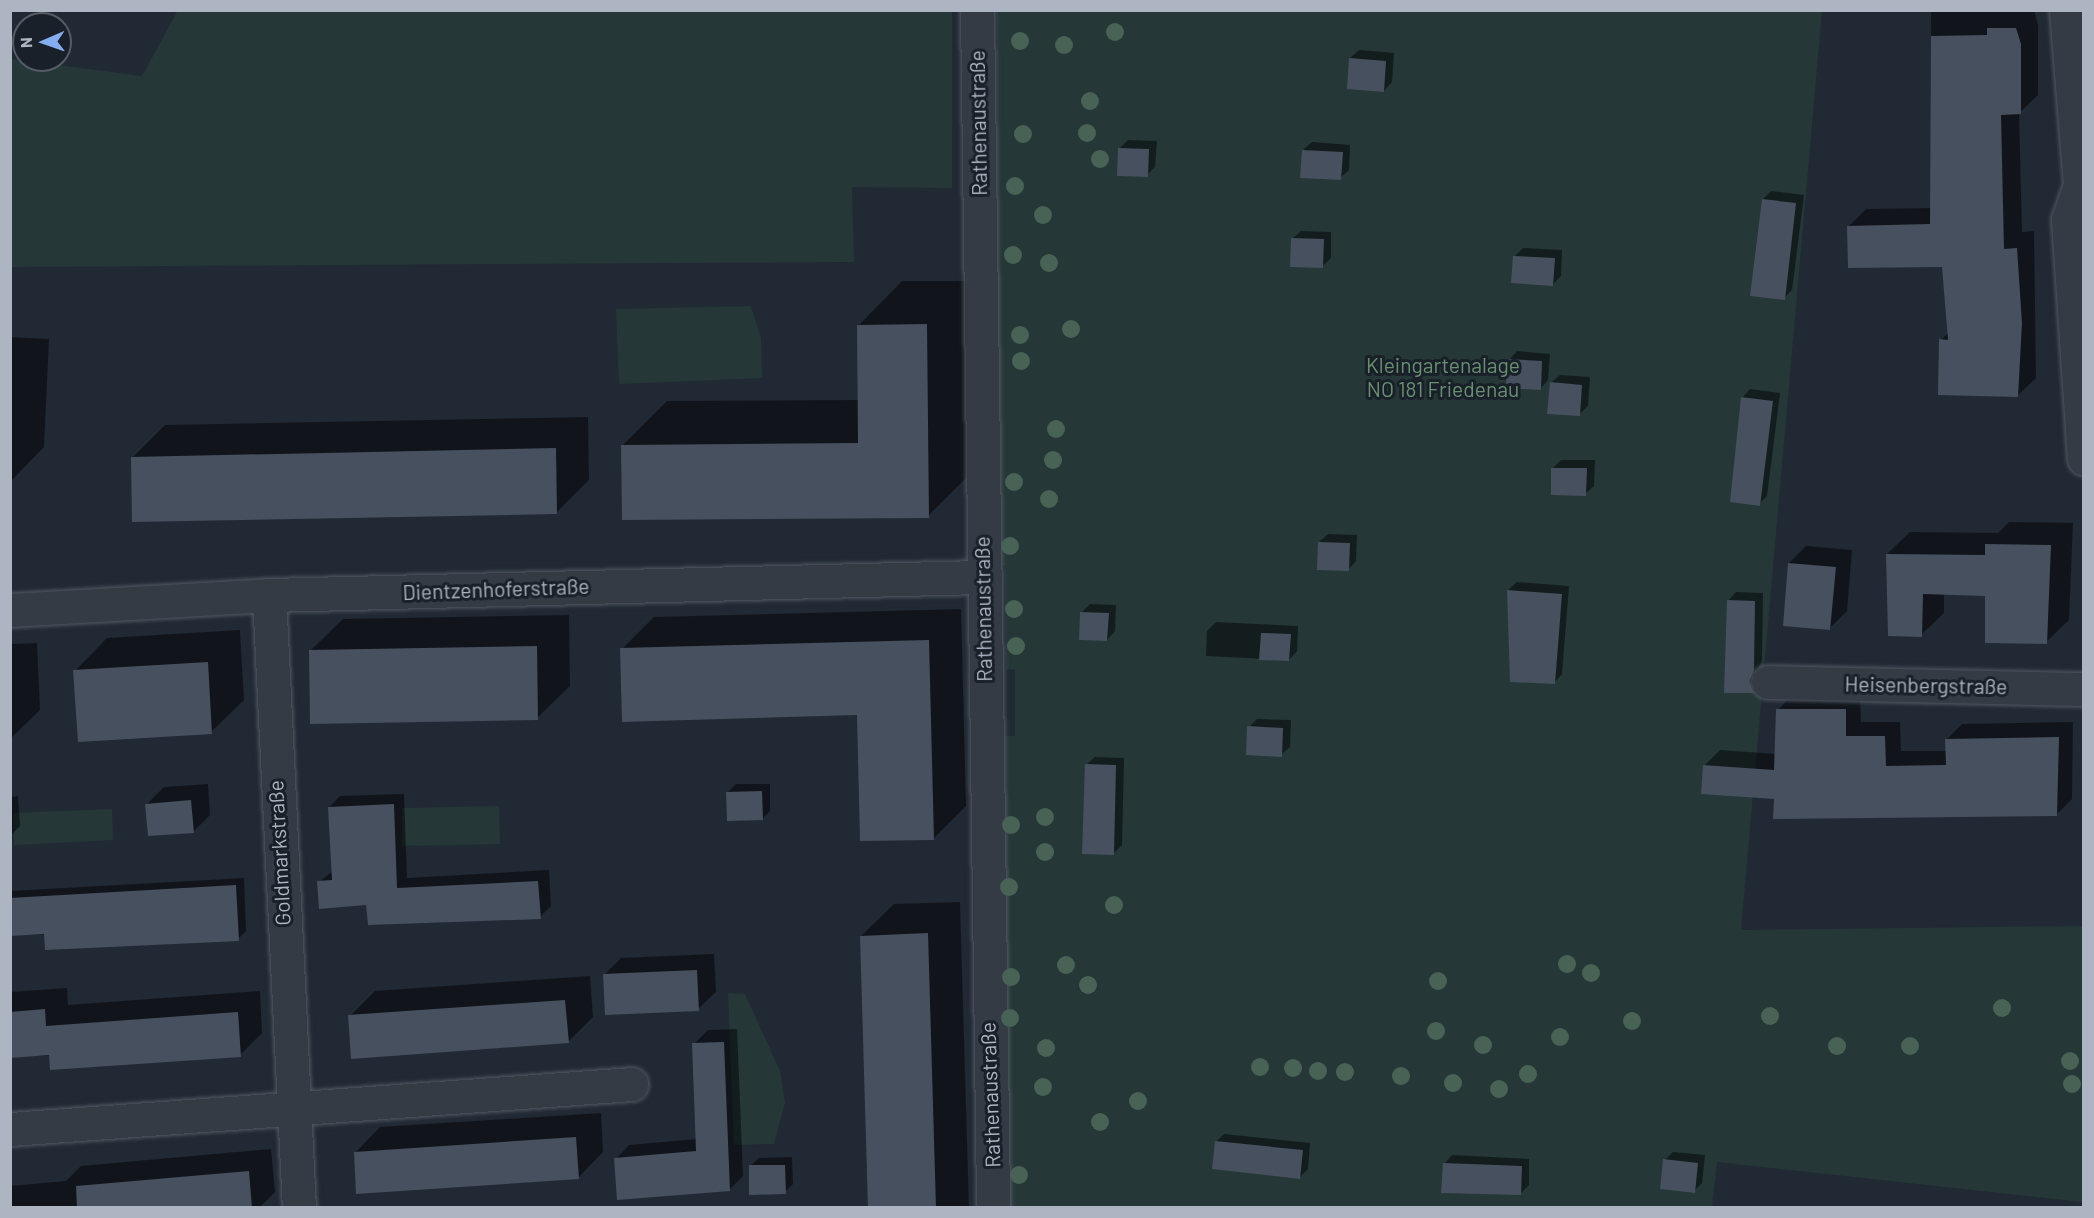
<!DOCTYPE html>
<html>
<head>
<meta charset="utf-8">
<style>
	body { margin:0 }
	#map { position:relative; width:2094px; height:1218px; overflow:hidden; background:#212934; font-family:Barlow,sans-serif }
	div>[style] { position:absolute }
	.green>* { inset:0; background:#253737 }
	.shadow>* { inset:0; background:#0007 }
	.building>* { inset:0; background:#47505e }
	.roads { filter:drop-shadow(0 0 2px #515863) drop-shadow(0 0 2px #515863) }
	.minor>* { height:33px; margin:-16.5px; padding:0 16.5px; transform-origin:16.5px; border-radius:16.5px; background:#343b45 }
	.trees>* { width:18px; height:18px; margin:-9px; border-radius:50%; background:#486256 }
	span { translate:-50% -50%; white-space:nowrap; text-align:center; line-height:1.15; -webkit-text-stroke:6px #192029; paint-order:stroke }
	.street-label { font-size:21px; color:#aeb5c2 }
	.park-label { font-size:21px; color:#689071 }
	.frame { position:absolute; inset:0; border:12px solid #aeb5c2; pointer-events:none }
	.north { position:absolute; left:12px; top:12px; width:60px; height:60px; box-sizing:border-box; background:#192029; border:2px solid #555c66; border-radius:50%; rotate:268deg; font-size:16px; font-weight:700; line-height:24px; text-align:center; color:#aeb5c2 }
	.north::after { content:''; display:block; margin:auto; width:21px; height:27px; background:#86adef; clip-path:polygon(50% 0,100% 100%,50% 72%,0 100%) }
</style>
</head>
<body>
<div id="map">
	<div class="green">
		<div style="clip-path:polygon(178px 10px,952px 11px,952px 188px,852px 187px,854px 262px,11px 267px,11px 59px,142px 76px)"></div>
		<div style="clip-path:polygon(997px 11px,1822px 11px,1741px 930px,2083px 926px,2083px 1202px,1717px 1162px,1712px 1207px,1004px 1207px,999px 736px,1015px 736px,1015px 670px,1006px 669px,1005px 565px,998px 565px)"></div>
		<div style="clip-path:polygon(751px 306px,761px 338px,762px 378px,619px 384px,616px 309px)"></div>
		<div style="clip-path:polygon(499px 806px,500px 844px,402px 846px,402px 808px)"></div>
		<div style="clip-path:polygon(112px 809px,113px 840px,14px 845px,13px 813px)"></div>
		<div style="clip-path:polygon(728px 993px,745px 994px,780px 1071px,785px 1103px,774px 1144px,734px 1145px)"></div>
	</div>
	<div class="shadow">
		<div style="clip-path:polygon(1931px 10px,2034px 10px,2038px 25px,2038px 95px,2019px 113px,2022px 232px,2034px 231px,2036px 378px,2018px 395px,1941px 340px,1949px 332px,1943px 265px,1848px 227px,1866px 209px,1932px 208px)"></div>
		<div style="clip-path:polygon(1359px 50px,1394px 53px,1392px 82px,1384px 91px,1350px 58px)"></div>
		<div style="clip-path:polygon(1128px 140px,1157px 141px,1155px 167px,1147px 175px,1120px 148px)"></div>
		<div style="clip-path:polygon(1312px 142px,1350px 145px,1349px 170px,1340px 178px,1303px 150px)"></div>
		<div style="clip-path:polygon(1771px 191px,1804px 195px,1792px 290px,1784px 298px,1763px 199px)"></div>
		<div style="clip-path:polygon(1301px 231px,1331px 232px,1331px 258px,1322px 267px,1292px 239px)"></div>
		<div style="clip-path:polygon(1523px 248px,1562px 250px,1561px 276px,1553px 284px,1515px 256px)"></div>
		<div style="clip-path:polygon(902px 281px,971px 281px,972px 472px,928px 516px,623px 445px,667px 401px,859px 400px,859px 325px)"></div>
		<div style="clip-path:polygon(10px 337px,49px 339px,44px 447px,12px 480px)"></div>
		<div style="clip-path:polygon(1517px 351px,1550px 354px,1548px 380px,1540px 389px,1509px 360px)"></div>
		<div style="clip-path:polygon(1560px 375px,1590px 377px,1588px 406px,1580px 414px,1551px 383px)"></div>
		<div style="clip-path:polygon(1750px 389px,1780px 393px,1767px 496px,1759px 504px,1742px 398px)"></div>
		<div style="clip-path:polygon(588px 417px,589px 480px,556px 513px,133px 457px,165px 425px)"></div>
		<div style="clip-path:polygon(1561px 460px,1595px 460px,1594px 486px,1585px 494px,1553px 468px)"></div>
		<div style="clip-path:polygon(2009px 522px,2073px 523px,2069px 620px,2046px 642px,1986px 595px,1944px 593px,1944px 613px,1921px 635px,1887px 554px,1910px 532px,1998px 533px)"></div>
		<div style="clip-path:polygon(1328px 534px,1357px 535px,1356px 561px,1348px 570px,1319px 542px)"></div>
		<div style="clip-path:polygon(1806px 546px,1852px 550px,1847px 611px,1830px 628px,1789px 563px)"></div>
		<div style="clip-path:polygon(1517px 582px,1569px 586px,1562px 674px,1554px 683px,1512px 681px,1508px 590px)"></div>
		<div style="clip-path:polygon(evenodd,1736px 592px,1763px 593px,1762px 660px,1757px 673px,1761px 684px,1753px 692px,1726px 692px,1728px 601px,1736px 592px,1748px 675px,1752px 686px,1749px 686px,1748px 675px)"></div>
		<div style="clip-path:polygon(1090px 604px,1116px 605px,1115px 631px,1107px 640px,1082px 612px)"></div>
		<div style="clip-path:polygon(961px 609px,966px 806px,934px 838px,858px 714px,622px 649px,654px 617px)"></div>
		<div style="clip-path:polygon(569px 615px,570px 686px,537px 718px,310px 651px,343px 619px)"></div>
		<div style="clip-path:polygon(1216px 622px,1298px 626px,1297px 651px,1289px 660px,1206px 656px,1207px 631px)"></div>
		<div style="clip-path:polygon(240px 630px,244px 700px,211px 732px,75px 671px,107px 638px)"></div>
		<div style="clip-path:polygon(37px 643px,40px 710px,10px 739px,10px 644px)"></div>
		<div style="clip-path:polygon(1793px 694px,1860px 694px,1861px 722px,1900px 722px,1901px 751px,1947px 751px,1947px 739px,1962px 724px,2073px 722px,2072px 799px,2057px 814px,1775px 797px,1704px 766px,1720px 750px,1776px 754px,1778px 710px)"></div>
		<div style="clip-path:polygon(1257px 719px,1291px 720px,1290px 747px,1281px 755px,1249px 727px)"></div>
		<div style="clip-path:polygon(1095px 757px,1124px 758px,1122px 845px,1114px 853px,1086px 765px)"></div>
		<div style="clip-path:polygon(208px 784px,210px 815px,193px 832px,147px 804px,164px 787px)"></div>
		<div style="clip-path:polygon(736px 784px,770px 784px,770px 811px,762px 819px,728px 792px)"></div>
		<div style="clip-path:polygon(404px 794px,407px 878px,549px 870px,551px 906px,540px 917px,368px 904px,319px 882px,333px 871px,329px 807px,340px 796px)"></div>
		<div style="clip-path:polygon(18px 796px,20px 826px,10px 836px,10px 797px)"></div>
		<div style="clip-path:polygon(244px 878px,246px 931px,238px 939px,10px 934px,10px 891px)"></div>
		<div style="clip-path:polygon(960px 902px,969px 1208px,869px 1208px,861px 936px,894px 904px)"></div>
		<div style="clip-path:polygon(714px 954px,716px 992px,698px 1009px,604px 975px,621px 958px)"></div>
		<div style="clip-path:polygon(590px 976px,593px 1017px,568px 1042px,350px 1016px,375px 991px)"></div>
		<div style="clip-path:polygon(67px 988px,68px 1005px,260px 991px,262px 1033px,240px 1055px,10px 1056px,10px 992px)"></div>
		<div style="clip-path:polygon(737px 1029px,743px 1176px,730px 1189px,616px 1159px,629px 1145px,697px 1139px,694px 1044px,708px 1030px)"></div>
		<div style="clip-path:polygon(601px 1113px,603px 1152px,578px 1178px,355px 1153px,380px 1127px)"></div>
		<div style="clip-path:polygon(1224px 1134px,1310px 1143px,1308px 1169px,1300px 1177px,1216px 1142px)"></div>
		<div style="clip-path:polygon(271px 1149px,275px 1192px,259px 1208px,10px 1208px,10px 1186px,66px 1181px,81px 1166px)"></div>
		<div style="clip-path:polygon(1673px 1152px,1705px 1155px,1702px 1183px,1694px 1191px,1665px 1160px)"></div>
		<div style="clip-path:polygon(1452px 1155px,1529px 1159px,1529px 1185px,1521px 1193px,1444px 1164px)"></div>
		<div style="clip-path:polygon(792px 1157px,793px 1184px,785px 1192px,750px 1166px,759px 1158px)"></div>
	</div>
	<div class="building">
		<div style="clip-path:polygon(1987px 28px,2016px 28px,2021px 44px,2021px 114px,2001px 115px,2004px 249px,2017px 248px,2022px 323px,2018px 397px,1938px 395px,1939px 339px,1948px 340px,1942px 267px,1848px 268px,1847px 226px,1930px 224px,1931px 36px,1987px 35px)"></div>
		<div style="clip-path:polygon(1349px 58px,1386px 61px,1384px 92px,1347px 89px)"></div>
		<div style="clip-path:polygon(1118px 148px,1149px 149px,1148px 177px,1117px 176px)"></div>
		<div style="clip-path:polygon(1302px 150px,1343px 152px,1341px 180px,1300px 178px)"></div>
		<div style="clip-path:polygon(1762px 199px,1796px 203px,1785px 300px,1750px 296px)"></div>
		<div style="clip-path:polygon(1291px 238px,1324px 239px,1323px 268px,1290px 267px)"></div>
		<div style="clip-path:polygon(1513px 256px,1555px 258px,1553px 286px,1511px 283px)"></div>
		<div style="clip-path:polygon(927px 324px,929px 518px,622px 520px,621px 445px,858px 443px,857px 325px)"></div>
		<div style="clip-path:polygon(1507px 359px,1542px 361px,1541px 390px,1506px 388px)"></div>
		<div style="clip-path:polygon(1550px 382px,1582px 385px,1580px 416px,1547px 414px)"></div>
		<div style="clip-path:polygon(1741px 397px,1773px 401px,1760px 506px,1730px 502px)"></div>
		<div style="clip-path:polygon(556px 448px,557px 514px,132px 522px,131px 457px)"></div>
		<div style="clip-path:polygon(1551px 468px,1587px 468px,1586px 496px,1551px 495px)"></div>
		<div style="clip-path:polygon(1318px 542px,1350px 543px,1349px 571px,1317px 570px)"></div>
		<div style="clip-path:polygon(1985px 544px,2051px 545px,2047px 644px,1985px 643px,1985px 596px,1923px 594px,1922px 637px,1888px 636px,1886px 554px,1985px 555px)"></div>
		<div style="clip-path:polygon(1788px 563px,1836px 567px,1830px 630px,1783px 626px)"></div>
		<div style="clip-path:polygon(1507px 590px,1562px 594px,1555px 684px,1510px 682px)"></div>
		<div style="clip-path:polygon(1727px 600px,1755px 601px,1754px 670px,1749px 682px,1754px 693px,1724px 693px)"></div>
		<div style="clip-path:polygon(1080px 612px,1109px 613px,1107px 641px,1079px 640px)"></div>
		<div style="clip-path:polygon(1261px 633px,1291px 634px,1289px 661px,1259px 660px)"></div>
		<div style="clip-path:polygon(929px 640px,934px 840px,860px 841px,857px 715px,622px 722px,620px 648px)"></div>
		<div style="clip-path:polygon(537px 646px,538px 720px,310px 724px,309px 650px)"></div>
		<div style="clip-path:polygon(208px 662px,212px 734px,78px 742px,73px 670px)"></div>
		<div style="clip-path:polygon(1776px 709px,1846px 709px,1846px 736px,1885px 736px,1886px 766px,1946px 765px,1945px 739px,2059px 737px,2057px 816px,1773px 819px,1774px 799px,1701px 794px,1703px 765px,1774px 770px)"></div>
		<div style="clip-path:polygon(1247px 726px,1283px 728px,1282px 757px,1246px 755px)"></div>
		<div style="clip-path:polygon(1085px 764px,1116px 765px,1114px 855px,1082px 854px)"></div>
		<div style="clip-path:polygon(762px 791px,763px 820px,727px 821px,726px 792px)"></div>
		<div style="clip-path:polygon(191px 800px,194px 833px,148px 836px,145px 804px)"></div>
		<div style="clip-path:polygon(394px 804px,397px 888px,538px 881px,541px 919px,368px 925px,366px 905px,319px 909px,317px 881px,332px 880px,328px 807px)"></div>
		<div style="clip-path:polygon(236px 885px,239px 941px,45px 950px,44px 934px,10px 936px,10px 898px)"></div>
		<div style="clip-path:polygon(928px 933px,936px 1208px,868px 1208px,860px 936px)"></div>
		<div style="clip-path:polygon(697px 970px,699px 1011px,605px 1015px,603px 974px)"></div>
		<div style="clip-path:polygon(565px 1000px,569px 1043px,351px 1059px,348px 1015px)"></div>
		<div style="clip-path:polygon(45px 1009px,46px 1026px,238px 1012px,241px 1057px,50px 1070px,49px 1055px,10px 1058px,10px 1012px)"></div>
		<div style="clip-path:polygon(724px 1042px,730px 1191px,617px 1200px,614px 1158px,696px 1151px,692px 1043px)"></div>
		<div style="clip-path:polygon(576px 1137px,579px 1179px,356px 1194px,354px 1152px)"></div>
		<div style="clip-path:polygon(1215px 1141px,1303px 1150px,1300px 1179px,1212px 1169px)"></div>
		<div style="clip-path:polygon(1663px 1159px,1698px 1163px,1695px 1193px,1660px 1189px)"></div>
		<div style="clip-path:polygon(1443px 1163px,1522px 1166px,1521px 1195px,1441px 1193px)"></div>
		<div style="clip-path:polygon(749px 1165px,785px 1165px,786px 1194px,749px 1195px)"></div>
		<div style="clip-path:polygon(249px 1171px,252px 1208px,77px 1208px,76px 1186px)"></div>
	</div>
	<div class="roads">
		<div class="minor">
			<div style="left:977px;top:10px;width:1198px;rotate:89.23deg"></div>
			<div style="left:2066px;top:10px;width:176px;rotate:85.4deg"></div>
			<div style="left:2080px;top:185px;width:36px;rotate:109deg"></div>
			<div style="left:2068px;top:219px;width:240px;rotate:86.2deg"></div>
			<div style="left:269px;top:595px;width:614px;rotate:87.2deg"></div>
			<div style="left:10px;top:610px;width:259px;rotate:-3.3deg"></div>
			<div style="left:269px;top:595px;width:713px;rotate:-1.45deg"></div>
			<div style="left:1768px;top:682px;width:316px;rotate:1.3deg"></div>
			<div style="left:10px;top:1129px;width:623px;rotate:-4.14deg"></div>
		</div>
	</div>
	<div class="trees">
		<div style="left:1115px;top:32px"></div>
		<div style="left:1020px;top:41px"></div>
		<div style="left:1064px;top:45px"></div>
		<div style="left:1090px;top:101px"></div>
		<div style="left:1087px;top:133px"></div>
		<div style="left:1023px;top:134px"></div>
		<div style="left:1100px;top:159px"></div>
		<div style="left:1015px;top:186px"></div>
		<div style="left:1043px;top:215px"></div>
		<div style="left:1013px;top:255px"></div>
		<div style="left:1049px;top:263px"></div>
		<div style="left:1071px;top:329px"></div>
		<div style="left:1020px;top:335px"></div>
		<div style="left:1021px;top:361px"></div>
		<div style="left:1056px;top:429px"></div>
		<div style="left:1053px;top:460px"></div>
		<div style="left:1014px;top:482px"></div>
		<div style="left:1049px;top:499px"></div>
		<div style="left:1010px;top:546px"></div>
		<div style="left:1014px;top:609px"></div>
		<div style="left:1016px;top:646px"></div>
		<div style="left:1045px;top:817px"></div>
		<div style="left:1011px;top:825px"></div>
		<div style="left:1045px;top:852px"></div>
		<div style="left:1009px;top:887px"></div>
		<div style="left:1114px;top:905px"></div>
		<div style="left:1567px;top:964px"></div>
		<div style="left:1066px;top:965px"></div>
		<div style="left:1591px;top:973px"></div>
		<div style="left:1011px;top:977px"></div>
		<div style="left:1438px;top:981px"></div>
		<div style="left:1088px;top:985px"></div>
		<div style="left:2002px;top:1008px"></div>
		<div style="left:1770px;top:1016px"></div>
		<div style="left:1010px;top:1018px"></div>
		<div style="left:1632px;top:1021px"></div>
		<div style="left:1436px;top:1031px"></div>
		<div style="left:1560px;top:1037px"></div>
		<div style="left:1483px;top:1045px"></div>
		<div style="left:1837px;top:1046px"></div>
		<div style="left:1910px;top:1046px"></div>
		<div style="left:1046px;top:1048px"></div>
		<div style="left:2070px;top:1061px"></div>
		<div style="left:1260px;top:1067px"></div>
		<div style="left:1293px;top:1068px"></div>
		<div style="left:1318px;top:1071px"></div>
		<div style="left:1345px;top:1072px"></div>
		<div style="left:1528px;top:1074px"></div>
		<div style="left:1401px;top:1076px"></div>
		<div style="left:1453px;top:1083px"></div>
		<div style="left:2072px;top:1084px"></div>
		<div style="left:1043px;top:1087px"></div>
		<div style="left:1499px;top:1089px"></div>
		<div style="left:1138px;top:1101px"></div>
		<div style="left:1100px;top:1122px"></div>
		<div style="left:1019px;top:1175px"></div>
	</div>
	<div class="street-label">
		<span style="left:978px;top:123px;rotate:-91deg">Rathenaustraße</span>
		<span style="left:496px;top:589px;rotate:-2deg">Dientzenhoferstraße</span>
		<span style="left:983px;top:609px;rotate:-91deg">Rathenaustraße</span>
		<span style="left:1926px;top:685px;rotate:1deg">Heisenbergstraße</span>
		<span style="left:279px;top:853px;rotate:-93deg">Goldmarkstraße</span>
		<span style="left:990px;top:1095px;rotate:-92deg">Rathenaustraße</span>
	</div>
	<div class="park-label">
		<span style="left:1443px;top:377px">Kleingartenalage<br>NO 181 Friedenau</span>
	</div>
	<div class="frame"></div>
	<div class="north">N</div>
</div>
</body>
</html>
